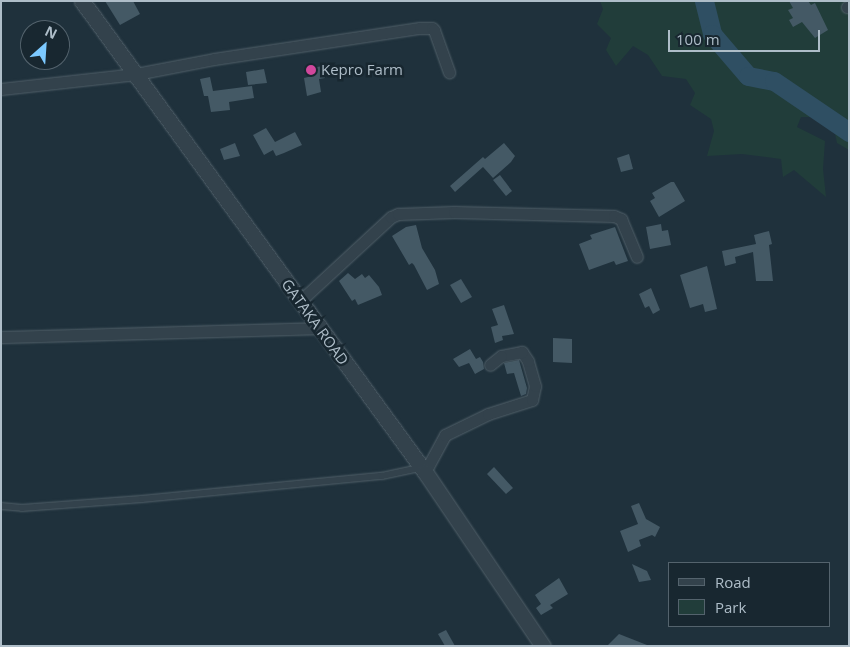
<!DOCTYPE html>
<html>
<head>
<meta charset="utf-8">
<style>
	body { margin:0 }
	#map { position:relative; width:850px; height:647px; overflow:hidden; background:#1f313c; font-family:"Open Sans",sans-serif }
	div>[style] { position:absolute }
	.green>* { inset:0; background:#213d3a }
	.river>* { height:19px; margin:-9.5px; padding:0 9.5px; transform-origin:9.5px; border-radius:9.5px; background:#2f4f63 }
	.building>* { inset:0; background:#445965 }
	.roads { filter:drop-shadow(0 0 1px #516069) drop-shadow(0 0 1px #516069) }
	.service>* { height:5.5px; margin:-2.75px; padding:0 2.75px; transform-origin:2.75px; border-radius:2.75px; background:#33424c }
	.minor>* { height:11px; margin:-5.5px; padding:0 5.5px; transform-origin:5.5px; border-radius:5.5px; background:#33424c }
	.tertiary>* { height:15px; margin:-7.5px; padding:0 7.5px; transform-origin:7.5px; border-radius:7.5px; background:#33424c }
	.dots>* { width:14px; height:14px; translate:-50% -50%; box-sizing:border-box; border:2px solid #182730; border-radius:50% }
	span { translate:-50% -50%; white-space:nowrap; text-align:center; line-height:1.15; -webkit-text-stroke:5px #182730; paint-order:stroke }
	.poi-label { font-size:15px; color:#aebdc8 }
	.left { translate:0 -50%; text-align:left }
	.street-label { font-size:15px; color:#aebdc8 }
	.frame { position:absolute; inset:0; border:2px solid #aebdc8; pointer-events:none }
	.legend { position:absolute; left:668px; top:562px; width:162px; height:65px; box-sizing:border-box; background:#182730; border:1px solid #54636d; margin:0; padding:6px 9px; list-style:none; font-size:15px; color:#aebdc8 }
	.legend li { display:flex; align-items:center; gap:10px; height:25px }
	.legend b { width:25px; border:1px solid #54636d }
	.north { position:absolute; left:20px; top:20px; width:50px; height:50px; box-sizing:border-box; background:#182730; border:1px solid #54636d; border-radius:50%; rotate:26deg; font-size:14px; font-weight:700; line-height:20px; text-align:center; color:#aebdc8 }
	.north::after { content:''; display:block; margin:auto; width:18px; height:22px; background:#7cc9ff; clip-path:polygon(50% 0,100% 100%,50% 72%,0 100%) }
	.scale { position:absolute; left:668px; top:30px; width:152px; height:22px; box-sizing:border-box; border:2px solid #aebdc8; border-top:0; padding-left:6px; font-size:15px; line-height:18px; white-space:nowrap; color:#aebdc8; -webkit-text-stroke:4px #182730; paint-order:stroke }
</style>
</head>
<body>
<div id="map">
	<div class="green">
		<div style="clip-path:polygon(600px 1px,849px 1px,849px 150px,837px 143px,830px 110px,813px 117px,801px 117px,797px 127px,825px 141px,823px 169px,826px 197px,794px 170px,783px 177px,781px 159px,742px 154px,707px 156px,714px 131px,711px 119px,690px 105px,695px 93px,686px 79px,662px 76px,648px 55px,633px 46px,616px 66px,606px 50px,611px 38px,597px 24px,603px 9px)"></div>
	</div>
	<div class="river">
		<div style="left:704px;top:1px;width:34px;rotate:76deg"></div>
		<div style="left:712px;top:34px;width:55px;rotate:49.4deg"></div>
		<div style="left:748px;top:76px;width:26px;rotate:11deg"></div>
		<div style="left:774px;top:81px;width:91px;rotate:34.2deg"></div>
	</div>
	<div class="building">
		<div style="clip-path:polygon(105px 1px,133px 1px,140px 14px,120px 25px)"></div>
		<div style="clip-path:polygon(789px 1px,808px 1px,811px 5px,815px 3px,828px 30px,815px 38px,802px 22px,793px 27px,789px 20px,793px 18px,788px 10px,793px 8px)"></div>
		<div style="clip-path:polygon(323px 66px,325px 78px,319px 79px,321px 92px,307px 96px,304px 78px,312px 76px,311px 68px)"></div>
		<div style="clip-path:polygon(264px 69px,267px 83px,248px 85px,246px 72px)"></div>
		<div style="clip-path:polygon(210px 77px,213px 91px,252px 86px,254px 98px,229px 102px,230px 110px,211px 112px,208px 96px,204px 96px,200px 79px)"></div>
		<div style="clip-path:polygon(266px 128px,275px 142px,295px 132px,302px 145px,284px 153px,276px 156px,273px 150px,264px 155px,253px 135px)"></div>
		<div style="clip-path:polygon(235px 143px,240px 156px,224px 160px,220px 149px)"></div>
		<div style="clip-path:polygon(504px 143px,515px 156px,511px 162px,493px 178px,483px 167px,455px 192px,450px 186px,483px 157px,485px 159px)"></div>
		<div style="clip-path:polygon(629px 154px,633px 169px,621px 172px,617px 158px)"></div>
		<div style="clip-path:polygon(500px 175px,512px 191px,506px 196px,493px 180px)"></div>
		<div style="clip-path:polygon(671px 182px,674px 182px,685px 201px,659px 217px,650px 201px,655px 198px,652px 193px)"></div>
		<div style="clip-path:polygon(661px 224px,662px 231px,668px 230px,671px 245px,650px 249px,646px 227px)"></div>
		<div style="clip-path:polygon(416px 225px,422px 248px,435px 270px,439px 284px,427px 290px,414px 265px,412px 263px,409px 265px,392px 236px,406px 227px)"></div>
		<div style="clip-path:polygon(615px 227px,628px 261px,616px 265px,614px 261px,589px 270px,579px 244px,592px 239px,590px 235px)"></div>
		<div style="clip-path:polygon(769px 231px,772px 244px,769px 245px,773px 281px,756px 281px,753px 252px,735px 257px,736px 263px,725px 266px,722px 251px,756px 244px,754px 235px)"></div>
		<div style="clip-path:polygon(707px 266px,717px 309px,705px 312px,703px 304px,690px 308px,680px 275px)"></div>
		<div style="clip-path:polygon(348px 273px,355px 279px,362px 274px,365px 278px,369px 275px,379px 287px,382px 295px,358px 305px,355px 299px,352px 301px,339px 281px)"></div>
		<div style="clip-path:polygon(461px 279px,472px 297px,461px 303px,450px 285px)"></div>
		<div style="clip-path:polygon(651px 288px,660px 310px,653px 314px,649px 306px,645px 308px,639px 294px)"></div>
		<div style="clip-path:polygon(504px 305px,514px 334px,502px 336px,503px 340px,495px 343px,491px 327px,498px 325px,492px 309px)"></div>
		<div style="clip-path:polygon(553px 338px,572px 339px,572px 363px,553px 362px)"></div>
		<div style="clip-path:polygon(470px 349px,476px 359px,480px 357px,483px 362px,484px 369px,475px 374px,469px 363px,459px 367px,453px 359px)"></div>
		<div style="clip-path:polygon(519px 360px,527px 388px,526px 394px,521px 396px,514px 373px,507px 374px,504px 363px)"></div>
		<div style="clip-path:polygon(494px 467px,513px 488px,506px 494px,487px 474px)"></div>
		<div style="clip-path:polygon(639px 503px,646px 519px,660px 527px,655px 537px,652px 535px,639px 540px,641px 546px,628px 552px,620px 531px,638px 524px,631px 506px)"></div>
		<div style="clip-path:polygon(632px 564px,647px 571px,651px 580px,639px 582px)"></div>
		<div style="clip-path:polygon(559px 578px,568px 594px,550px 605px,553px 608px,541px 615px,536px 608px,541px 604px,535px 595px)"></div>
		<div style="clip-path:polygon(446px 630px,455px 646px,445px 646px,438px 634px)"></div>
		<div style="clip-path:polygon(619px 634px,647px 645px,647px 646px,607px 646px)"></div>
	</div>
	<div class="roads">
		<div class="service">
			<div style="left:1px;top:506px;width:21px;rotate:5deg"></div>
			<div style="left:22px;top:508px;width:120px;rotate:-4.3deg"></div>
			<div style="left:142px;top:499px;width:241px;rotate:-5.5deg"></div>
			<div style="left:382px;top:476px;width:39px;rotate:-12deg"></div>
		</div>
		<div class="minor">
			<div style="left:847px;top:7px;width:2px"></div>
			<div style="left:1px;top:89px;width:136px;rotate:-6.3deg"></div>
			<div style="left:136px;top:74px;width:79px;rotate:-10.9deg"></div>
			<div style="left:214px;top:59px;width:208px;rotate:-8.6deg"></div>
			<div style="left:420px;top:28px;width:12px"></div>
			<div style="left:432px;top:28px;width:3px;rotate:45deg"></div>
			<div style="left:434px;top:30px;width:45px;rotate:70.3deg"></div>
			<div style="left:300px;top:301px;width:124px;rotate:-42.7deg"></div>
			<div style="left:391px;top:217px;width:8px;rotate:-23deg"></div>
			<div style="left:398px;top:214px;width:56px;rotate:-2deg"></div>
			<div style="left:454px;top:212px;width:160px;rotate:1.4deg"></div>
			<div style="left:614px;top:216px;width:8px;rotate:23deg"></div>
			<div style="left:621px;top:219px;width:41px;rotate:67.2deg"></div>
			<div style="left:1px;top:337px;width:318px;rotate:-1.6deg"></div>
			<div style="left:425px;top:472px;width:42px;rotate:-61.6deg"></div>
			<div style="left:445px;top:435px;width:48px;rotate:-26deg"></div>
			<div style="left:488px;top:414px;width:46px;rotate:-17.7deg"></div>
			<div style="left:532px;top:400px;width:14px;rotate:-78deg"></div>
			<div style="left:535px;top:386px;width:26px;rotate:-106deg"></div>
			<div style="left:528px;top:361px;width:11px;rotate:-124deg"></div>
			<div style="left:522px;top:352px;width:21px;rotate:169deg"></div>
			<div style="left:501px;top:356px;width:14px;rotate:141deg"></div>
		</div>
		<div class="tertiary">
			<div style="left:82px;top:1px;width:583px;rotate:53.94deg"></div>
			<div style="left:425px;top:472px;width:210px;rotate:55.9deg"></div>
		</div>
	</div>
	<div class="dots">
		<div style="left:311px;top:70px;background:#d1479c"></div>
	</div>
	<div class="poi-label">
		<span class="left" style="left:321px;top:70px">Kepro Farm</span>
	</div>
	<div class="street-label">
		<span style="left:315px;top:322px;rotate:54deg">GATAKA ROAD</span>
	</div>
	<div class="frame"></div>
	<ul class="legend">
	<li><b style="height:6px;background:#33424c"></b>Road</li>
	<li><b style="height:14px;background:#213d3a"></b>Park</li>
	</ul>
	<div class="north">N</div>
	<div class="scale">100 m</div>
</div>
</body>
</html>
